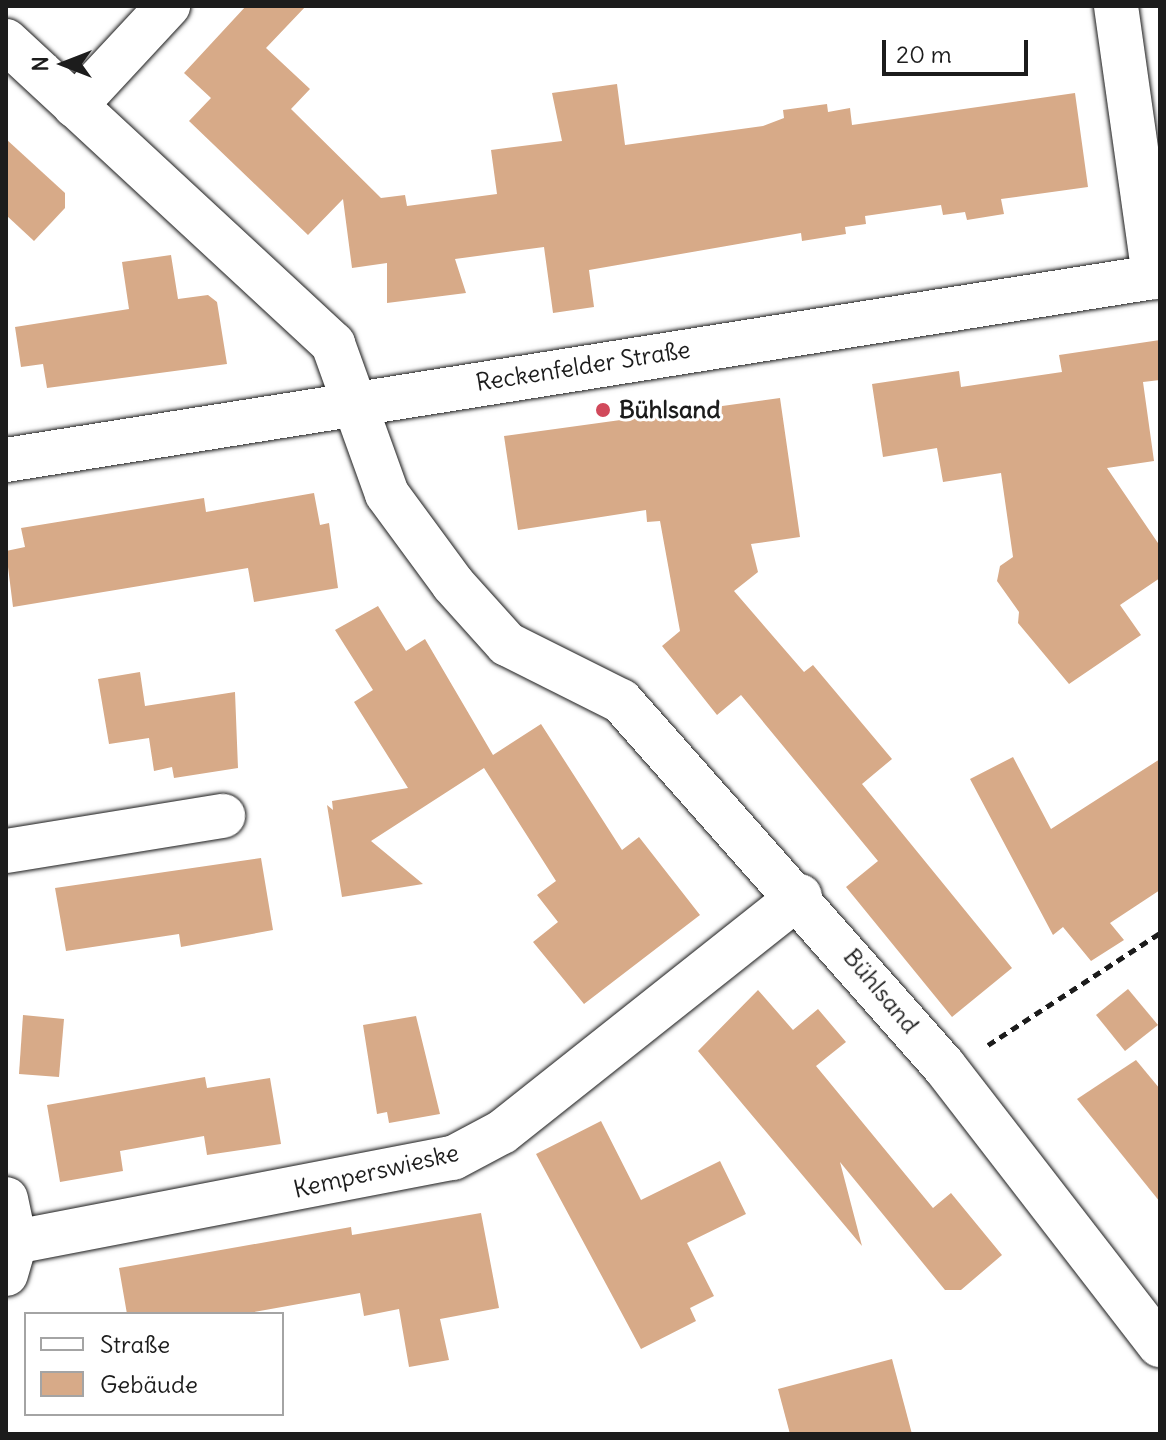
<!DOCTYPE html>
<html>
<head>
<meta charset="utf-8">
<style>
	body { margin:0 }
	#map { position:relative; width:1166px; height:1440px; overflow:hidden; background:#fff; font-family:Delius,sans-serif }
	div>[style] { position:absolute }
	.building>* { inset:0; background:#d7aa88 }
	.path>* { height:5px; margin-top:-2.5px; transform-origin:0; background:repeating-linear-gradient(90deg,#1c1c1c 0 8px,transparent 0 14px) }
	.roads { filter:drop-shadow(0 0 2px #1c1c1c) drop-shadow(0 0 2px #1c1c1c) }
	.minor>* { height:44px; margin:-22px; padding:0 22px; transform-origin:22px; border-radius:22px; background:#fff }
	.dots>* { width:22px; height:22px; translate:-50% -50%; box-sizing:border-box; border:4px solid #fff; border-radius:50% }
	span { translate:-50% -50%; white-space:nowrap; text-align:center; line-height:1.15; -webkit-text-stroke:6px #fff; paint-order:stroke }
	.street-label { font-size:24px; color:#1c1c1c }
	.poi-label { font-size:24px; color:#1c1c1c; font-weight:700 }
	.left { translate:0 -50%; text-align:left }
	.frame { position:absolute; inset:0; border:8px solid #1c1c1c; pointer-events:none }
	.legend { position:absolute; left:24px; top:1312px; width:260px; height:104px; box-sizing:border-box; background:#fff; border:2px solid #a4a4a4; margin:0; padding:10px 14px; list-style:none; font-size:24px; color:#1c1c1c }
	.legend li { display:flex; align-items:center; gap:16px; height:40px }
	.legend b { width:40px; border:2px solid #a4a4a4 }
	.north { position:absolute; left:24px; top:24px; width:80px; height:80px; -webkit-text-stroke:6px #fff; paint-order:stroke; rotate:270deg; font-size:22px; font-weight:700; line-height:32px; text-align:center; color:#1c1c1c }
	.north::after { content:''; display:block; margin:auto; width:28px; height:36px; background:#1c1c1c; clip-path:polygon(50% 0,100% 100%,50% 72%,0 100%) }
	.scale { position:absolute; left:882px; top:40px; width:146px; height:36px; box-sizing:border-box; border:4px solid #1c1c1c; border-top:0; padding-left:10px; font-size:24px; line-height:28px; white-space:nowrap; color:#1c1c1c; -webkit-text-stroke:6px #fff; paint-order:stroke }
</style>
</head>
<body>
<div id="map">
	<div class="building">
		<div style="clip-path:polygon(246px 6px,306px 6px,266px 48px,310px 89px,291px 109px,381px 198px,405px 195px,407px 206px,497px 194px,491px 150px,562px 141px,552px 93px,617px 84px,625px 145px,763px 126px,784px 118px,783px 110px,827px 104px,828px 112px,850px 108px,852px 125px,1075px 93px,1088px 187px,1001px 199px,1004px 214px,967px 220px,965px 212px,943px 215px,941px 205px,865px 216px,866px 224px,845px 227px,846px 234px,802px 241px,801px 233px,589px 270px,594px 307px,553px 313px,544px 247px,455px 259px,466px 293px,387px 303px,387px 263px,352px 268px,343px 199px,308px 235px,189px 121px,211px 98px,184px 73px)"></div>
		<div style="clip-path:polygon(6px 139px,65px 193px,65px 208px,34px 241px,6px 215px)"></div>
		<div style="clip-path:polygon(171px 255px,178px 299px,208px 295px,217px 302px,227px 364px,47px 388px,43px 364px,21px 367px,15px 327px,129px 309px,122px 262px)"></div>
		<div style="clip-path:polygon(1160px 340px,1160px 380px,1143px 382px,1154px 461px,1107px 468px,1160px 546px,1160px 578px,1120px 605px,1141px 635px,1069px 684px,1018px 623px,1019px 612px,997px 581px,1000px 566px,1013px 557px,1001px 473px,943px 482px,937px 448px,883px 457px,872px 384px,959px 371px,961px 387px,1062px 372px,1059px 355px)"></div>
		<div style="clip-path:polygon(780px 398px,800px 537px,751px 544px,758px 572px,734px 591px,804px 672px,813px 665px,892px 759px,862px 784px,1012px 968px,952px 1017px,846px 887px,878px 861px,741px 695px,717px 715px,662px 646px,680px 631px,660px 521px,647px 522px,646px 510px,518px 530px,504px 436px)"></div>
		<div style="clip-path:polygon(314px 493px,320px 525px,329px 523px,338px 588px,254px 602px,248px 568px,13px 607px,6px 551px,25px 547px,21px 528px,204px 498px,206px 512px)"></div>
		<div style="clip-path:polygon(378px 606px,406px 651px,425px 639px,493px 755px,541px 724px,622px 850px,639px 837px,700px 915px,584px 1004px,533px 942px,558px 922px,537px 895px,556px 881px,484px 768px,371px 841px,423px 884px,342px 897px,327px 805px,333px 810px,332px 801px,408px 788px,354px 702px,373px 690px,335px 630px)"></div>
		<div style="clip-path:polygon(140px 672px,145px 706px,235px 692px,238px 768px,174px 778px,172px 767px,154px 771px,149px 738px,109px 744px,98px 679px)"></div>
		<div style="clip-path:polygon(1013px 757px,1051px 829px,1160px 759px,1160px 890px,1110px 923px,1124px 940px,1091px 961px,1063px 927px,1053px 935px,970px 779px)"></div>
		<div style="clip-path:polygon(261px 858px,273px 930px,181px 947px,179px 934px,66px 951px,55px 888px)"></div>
		<div style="clip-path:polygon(1128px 989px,1158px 1025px,1125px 1051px,1096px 1015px)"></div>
		<div style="clip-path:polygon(758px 990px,793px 1030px,818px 1009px,846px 1042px,816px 1066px,933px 1208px,951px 1193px,1002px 1255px,961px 1290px,945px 1290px,840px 1162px,862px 1246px,698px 1051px)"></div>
		<div style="clip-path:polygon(23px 1015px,64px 1019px,59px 1077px,19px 1074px)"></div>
		<div style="clip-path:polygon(416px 1016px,440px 1114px,389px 1123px,387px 1112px,377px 1114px,363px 1025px)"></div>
		<div style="clip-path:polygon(1136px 1060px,1160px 1089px,1160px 1202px,1077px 1099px)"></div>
		<div style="clip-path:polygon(205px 1077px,207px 1088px,270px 1078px,281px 1144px,207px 1155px,204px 1136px,120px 1151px,123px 1171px,60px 1182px,47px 1105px)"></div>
		<div style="clip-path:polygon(601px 1121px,641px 1200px,720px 1161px,746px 1214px,687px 1243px,714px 1296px,690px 1308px,696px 1321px,641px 1349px,536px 1154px)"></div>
		<div style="clip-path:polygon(481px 1213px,499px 1308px,440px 1319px,449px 1360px,409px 1367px,399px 1309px,364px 1316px,360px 1293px,243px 1314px,127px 1314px,119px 1268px,351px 1227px,352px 1235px)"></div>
		<div style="clip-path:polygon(892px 1359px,912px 1434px,790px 1434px,778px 1389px)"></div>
	</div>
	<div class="path">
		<div style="left:988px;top:1045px;width:205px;rotate:-33.1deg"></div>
	</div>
	<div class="roads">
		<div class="minor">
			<div style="left:1116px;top:6px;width:274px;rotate:82deg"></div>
			<div style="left:6px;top:41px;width:446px;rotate:42.8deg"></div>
			<div style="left:333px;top:344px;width:159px;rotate:70.2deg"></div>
			<div style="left:387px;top:494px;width:112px;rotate:53.7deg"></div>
			<div style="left:453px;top:584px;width:81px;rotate:48deg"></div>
			<div style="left:507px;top:644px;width:127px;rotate:26.6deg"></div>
			<div style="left:621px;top:701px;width:487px;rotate:48.5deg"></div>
			<div style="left:944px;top:1066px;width:353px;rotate:52.3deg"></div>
			<div style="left:75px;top:106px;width:137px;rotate:-47.1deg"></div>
			<div style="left:6px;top:460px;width:1169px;rotate:-9.06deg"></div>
			<div style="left:6px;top:851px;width:220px;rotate:-9.2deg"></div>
			<div style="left:6px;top:1199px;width:44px;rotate:78.2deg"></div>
			<div style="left:6px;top:1274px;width:33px;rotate:-74deg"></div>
			<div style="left:15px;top:1242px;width:446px;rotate:-10.9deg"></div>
			<div style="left:453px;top:1158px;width:55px;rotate:-28deg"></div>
			<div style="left:502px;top:1132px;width:380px;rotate:-38.4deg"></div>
		</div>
	</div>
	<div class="dots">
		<div style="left:603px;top:410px;background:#d1495b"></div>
	</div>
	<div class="street-label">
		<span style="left:583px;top:366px;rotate:-9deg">Reckenfelder Straße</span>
		<span style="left:881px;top:991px;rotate:50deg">Bühlsand</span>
		<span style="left:376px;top:1171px;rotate:-13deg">Kemperswieske</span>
	</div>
	<div class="poi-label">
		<span class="left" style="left:619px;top:410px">Bühlsand</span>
	</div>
	<div class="frame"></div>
	<ul class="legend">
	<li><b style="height:10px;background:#fff"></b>Straße</li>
	<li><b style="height:22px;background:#d7aa88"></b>Gebäude</li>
	</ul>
	<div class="north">N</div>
	<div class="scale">20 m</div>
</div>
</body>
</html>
